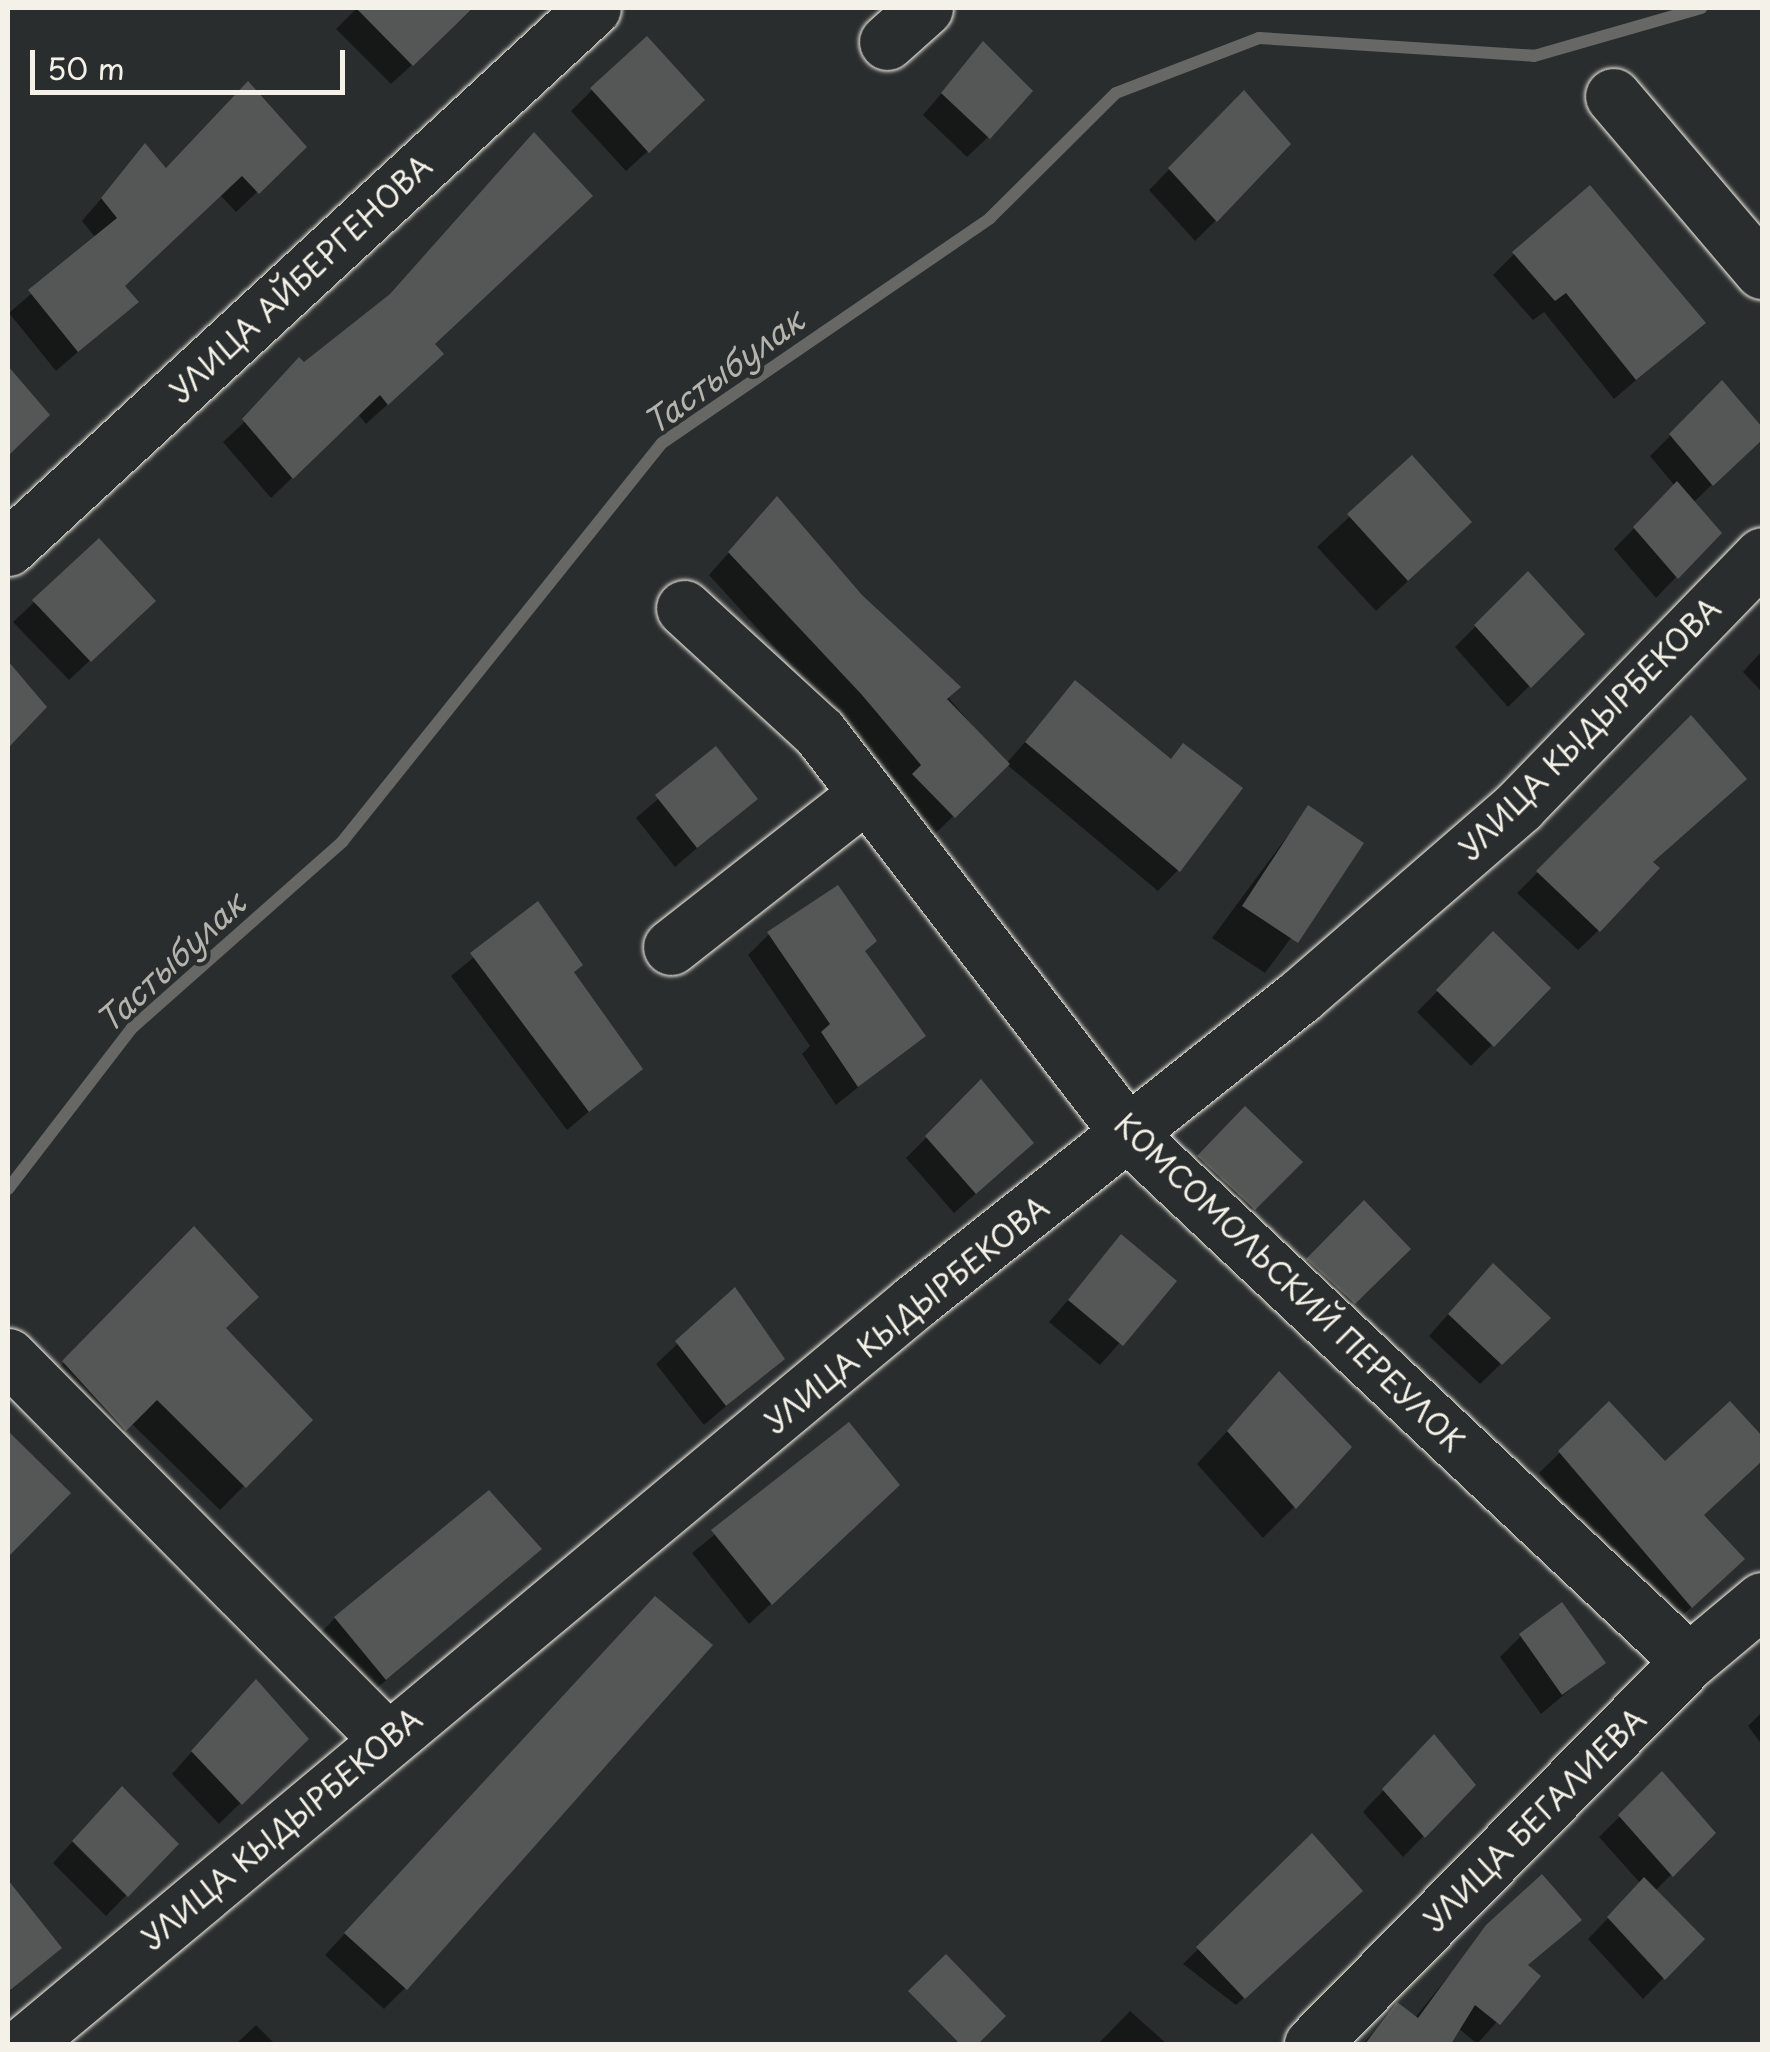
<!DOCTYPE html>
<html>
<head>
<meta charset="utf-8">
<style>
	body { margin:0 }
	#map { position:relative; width:1770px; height:2052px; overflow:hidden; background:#2a2d2e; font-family:"Playpen Sans",sans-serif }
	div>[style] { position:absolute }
	.shadow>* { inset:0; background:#0007 }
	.stream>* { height:12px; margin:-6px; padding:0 6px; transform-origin:6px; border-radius:6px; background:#676866 }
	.building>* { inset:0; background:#555756 }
	.roads { filter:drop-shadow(0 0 2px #f4f1e8) drop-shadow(0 0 2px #f4f1e8) }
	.minor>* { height:55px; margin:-27.5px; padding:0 27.5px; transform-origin:27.5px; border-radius:27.5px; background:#2a2d2e }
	span { translate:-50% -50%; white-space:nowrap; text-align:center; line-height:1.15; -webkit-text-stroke:8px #2a2d2e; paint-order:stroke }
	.street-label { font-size:30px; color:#f4f1e8 }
	.water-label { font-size:32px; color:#b5b3ae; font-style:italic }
	.frame { position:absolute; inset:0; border:10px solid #f4f1e8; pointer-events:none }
	.scale { position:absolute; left:30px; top:50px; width:315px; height:45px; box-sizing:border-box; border:5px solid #f4f1e8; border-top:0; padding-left:12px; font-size:30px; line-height:35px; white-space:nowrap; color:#f4f1e8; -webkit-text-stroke:8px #2a2d2e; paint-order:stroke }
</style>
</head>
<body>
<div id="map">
	<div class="shadow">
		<div style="clip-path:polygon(357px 8px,474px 8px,391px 84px,336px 29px)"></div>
		<div style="clip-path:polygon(983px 45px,988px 137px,967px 157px,923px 115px)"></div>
		<div style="clip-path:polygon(592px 90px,681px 121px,626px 171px,571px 111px)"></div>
		<div style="clip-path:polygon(1244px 94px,1216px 220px,1195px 241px,1149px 190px)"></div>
		<div style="clip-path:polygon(145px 147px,165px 171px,304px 147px,236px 212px,220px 195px,122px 286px,135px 302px,56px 371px,9px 313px,96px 238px,82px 221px)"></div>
		<div style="clip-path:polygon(1514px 254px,1703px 323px,1614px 399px,1544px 312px,1533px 320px,1493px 275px)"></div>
		<div style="clip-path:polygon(432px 344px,420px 375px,366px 424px,358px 414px,271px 498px,223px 442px,304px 366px)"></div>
		<div style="clip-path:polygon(1722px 384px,1762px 436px,1693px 503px,1718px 533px,1656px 598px,1614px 549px,1675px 486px,1650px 456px)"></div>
		<div style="clip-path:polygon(1411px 459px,1438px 553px,1376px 611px,1317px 547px)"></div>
		<div style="clip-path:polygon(776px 499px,1006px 764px,1075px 684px,1169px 761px,1183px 747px,1178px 870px,1158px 891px,1006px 764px,933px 836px,894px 796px,902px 788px,709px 575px)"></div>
		<div style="clip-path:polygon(99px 542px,132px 621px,69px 680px,13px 622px)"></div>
		<div style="clip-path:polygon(1528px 574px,1582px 634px,1508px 707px,1455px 647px)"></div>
		<div style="clip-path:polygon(1762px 651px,1762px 692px,1743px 672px)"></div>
		<div style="clip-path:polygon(1691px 718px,1599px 930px,1578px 950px,1517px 893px)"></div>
		<div style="clip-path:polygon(716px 749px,755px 798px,675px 867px,636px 818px)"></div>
		<div style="clip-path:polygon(1308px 808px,1361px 844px,1265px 973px,1212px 938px)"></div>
		<div style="clip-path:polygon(538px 904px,572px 974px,639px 1069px,567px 1130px,451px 976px)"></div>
		<div style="clip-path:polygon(769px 934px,863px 952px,923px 1035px,836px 1105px,802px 1054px,810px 1046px,748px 955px)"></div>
		<div style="clip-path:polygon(1493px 935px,1548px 988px,1471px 1066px,1417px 1012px)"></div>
		<div style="clip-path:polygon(981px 1083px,1010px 1163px,954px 1213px,906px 1158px)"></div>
		<div style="clip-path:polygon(1245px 1110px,1299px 1162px,1232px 1229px,1178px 1178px)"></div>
		<div style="clip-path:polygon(1364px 1203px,1407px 1249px,1332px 1323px,1287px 1281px)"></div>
		<div style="clip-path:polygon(194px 1229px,224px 1328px,309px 1420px,220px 1510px,131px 1423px,100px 1453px,40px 1387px)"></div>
		<div style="clip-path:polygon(1122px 1238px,1174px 1281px,1100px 1365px,1049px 1322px)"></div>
		<div style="clip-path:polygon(1472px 1287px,1548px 1318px,1480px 1384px,1429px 1336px)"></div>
		<div style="clip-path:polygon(735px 1290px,782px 1358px,704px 1425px,656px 1364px)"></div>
		<div style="clip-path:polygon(1279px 1375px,1294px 1507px,1263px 1538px,1197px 1464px)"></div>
		<div style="clip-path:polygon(1730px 1404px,1762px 1439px,1762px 1459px,1701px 1516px,1721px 1580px,1670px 1627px,1539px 1473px,1609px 1405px,1665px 1464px)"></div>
		<div style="clip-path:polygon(849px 1426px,876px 1506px,749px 1624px,692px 1553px)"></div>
		<div style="clip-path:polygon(14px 1441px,68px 1493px,8px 1553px,8px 1447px)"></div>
		<div style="clip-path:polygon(517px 1569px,364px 1699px,315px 1639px,335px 1618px)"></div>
		<div style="clip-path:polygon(635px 1620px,405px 1988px,384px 2009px,325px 1955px)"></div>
		<div style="clip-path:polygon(1521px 1636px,1602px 1663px,1541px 1714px,1500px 1657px)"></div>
		<div style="clip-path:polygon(235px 1703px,306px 1739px,219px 1824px,172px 1774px)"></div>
		<div style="clip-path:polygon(1762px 1712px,1762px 1745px,1748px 1726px)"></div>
		<div style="clip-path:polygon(1413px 1759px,1473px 1785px,1403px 1857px,1363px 1812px)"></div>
		<div style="clip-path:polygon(1662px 1775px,1712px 1833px,1655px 1891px,1701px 1939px,1643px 1999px,1588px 1939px,1641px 1884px,1599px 1837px)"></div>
		<div style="clip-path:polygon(101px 1810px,176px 1844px,106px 1916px,53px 1863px)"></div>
		<div style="clip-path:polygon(1312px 1837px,1339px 1912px,1236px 2005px,1183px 1964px)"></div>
		<div style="clip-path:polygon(11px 1888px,59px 1947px,8px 1993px,8px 1892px)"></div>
		<div style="clip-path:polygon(1488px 1927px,1558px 1940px,1526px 1967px,1538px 1976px,1477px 2044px,1456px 2026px,1442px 2044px,1363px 2044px,1398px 2006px,1414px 2019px)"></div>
		<div style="clip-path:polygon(1130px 2011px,1167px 2044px,1098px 2044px)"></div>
		<div style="clip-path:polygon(256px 2025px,275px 2044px,236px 2044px)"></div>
	</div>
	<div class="stream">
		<div style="left:8px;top:1189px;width:203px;rotate:-52.4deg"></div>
		<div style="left:132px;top:1028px;width:281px;rotate:-41.5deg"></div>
		<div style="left:342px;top:842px;width:511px;rotate:-51.27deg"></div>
		<div style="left:662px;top:443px;width:398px;rotate:-34.4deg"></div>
		<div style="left:990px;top:218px;width:177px;rotate:-44.8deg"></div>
		<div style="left:1116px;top:93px;width:153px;rotate:-21deg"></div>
		<div style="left:1259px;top:38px;width:276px;rotate:3.7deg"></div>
		<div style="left:1534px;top:56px;width:174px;rotate:-16deg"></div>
	</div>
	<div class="building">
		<div style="clip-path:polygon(356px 8px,473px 8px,413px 66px)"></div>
		<div style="clip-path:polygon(647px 36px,705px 100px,649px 153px,590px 88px)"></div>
		<div style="clip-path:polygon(983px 41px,1033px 91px,990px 139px,941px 93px)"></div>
		<div style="clip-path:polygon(248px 81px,307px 147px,259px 194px,242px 176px,125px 286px,139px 302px,78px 352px,28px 290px,117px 218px,101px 198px,145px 143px,166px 168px)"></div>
		<div style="clip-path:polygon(1244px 90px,1291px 144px,1217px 222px,1168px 168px)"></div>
		<div style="clip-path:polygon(534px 132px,593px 196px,435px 344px,444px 354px,388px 405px,380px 395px,293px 479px,242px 419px,299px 357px,304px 362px,390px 294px)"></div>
		<div style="clip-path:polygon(1590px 185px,1706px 323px,1636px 380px,1566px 293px,1555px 301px,1512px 252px)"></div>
		<div style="clip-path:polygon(8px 366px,50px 415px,8px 456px)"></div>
		<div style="clip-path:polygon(1722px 380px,1762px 427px,1762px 440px,1713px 486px,1669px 434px)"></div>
		<div style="clip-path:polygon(1412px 455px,1472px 522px,1408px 581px,1347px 514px)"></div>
		<div style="clip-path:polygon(1677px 481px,1722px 533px,1678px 579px,1633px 527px)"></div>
		<div style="clip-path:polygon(777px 496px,862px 595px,961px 687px,947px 699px,1010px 764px,955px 818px,912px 774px,921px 765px,862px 695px,728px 552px)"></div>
		<div style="clip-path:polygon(99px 538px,156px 601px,91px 662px,32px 600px)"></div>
		<div style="clip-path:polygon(1528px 571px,1585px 634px,1531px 688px,1474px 625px)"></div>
		<div style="clip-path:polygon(8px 661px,47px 707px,8px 748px)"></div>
		<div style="clip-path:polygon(1075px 680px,1171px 759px,1183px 743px,1243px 788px,1180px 872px,1025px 742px)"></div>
		<div style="clip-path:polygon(1691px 715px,1747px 779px,1653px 862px,1660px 868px,1600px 932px,1536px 871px)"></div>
		<div style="clip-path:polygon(716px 746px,758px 799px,697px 848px,655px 795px)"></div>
		<div style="clip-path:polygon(1308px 805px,1364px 843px,1298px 943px,1242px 906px)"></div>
		<div style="clip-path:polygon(838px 885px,877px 941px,865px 951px,926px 1036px,858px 1087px,821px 1032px,830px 1024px,767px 932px)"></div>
		<div style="clip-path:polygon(538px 901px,583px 965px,574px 972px,643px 1069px,589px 1112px,470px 953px)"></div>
		<div style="clip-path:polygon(1493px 931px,1551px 988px,1494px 1047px,1436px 990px)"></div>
		<div style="clip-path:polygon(981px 1079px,1034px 1143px,976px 1194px,925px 1136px)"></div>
		<div style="clip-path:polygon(1245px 1106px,1303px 1162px,1255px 1210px,1197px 1156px)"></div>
		<div style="clip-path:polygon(1364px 1200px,1411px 1249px,1355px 1304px,1306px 1259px)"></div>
		<div style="clip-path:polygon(194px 1226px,259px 1297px,226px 1328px,313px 1420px,246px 1488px,157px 1400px,126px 1431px,62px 1361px)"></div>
		<div style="clip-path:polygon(1121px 1234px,1177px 1281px,1123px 1346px,1068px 1300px)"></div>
		<div style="clip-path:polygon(1493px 1263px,1551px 1318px,1502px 1365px,1448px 1314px)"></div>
		<div style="clip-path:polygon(735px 1287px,785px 1359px,726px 1406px,675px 1341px)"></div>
		<div style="clip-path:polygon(1279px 1371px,1352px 1447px,1296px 1509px,1227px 1431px)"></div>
		<div style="clip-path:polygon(1609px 1401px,1665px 1461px,1730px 1401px,1762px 1436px,1762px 1461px,1704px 1515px,1745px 1559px,1692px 1608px,1558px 1451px)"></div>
		<div style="clip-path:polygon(849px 1422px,900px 1485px,772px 1605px,711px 1530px)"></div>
		<div style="clip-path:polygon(8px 1431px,71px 1493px,8px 1557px)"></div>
		<div style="clip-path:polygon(489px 1490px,542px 1549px,386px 1680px,334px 1617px)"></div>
		<div style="clip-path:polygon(655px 1596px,713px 1645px,407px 1990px,344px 1933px)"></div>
		<div style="clip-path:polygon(1562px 1602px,1606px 1663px,1562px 1695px,1519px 1634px)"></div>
		<div style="clip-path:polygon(256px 1679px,309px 1739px,242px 1805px,191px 1751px)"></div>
		<div style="clip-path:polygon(1434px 1734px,1476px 1785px,1425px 1838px,1382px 1789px)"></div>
		<div style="clip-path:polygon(1662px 1771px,1716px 1833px,1673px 1877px,1618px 1815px)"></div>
		<div style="clip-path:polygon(122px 1786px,179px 1844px,128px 1897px,72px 1841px)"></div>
		<div style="clip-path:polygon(1312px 1833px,1363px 1891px,1245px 1999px,1196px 1947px)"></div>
		<div style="clip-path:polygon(1542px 1874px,1582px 1920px,1528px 1965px,1541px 1976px,1500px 2025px,1475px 2005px,1451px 2044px,1365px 2044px,1397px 2002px,1418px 2018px,1486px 1925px)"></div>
		<div style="clip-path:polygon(1644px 1877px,1705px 1939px,1665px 1980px,1607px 1917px)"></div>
		<div style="clip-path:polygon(8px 1880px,62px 1948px,8px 1992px)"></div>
		<div style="clip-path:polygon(946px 1954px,1006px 2016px,978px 2044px,960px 2044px,908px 1991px)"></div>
	</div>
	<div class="roads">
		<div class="minor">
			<div style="left:887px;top:42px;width:51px;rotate:-41.8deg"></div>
			<div style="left:1613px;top:96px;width:230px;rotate:49.6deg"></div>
			<div style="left:8px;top:548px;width:796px;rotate:-42.71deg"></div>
			<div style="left:684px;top:608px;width:183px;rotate:42.6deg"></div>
			<div style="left:819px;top:732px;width:511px;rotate:52.39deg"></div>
			<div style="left:1131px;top:1137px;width:765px;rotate:43.2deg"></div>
			<div style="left:671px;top:947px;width:241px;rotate:-38.1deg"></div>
			<div style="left:8px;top:1356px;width:539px;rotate:45.3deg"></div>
			<div style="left:24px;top:2044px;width:1159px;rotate:-39.82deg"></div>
			<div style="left:914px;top:1302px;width:493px;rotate:-38.4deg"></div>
			<div style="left:1300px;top:996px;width:290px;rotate:-40.9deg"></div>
			<div style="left:1519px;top:806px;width:349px;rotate:-45.9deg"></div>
			<div style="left:1312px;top:2044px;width:537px;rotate:-45.45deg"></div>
			<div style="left:1689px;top:1661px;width:95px;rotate:-39.9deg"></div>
		</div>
	</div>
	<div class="street-label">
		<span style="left:300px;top:278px;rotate:-43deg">УЛИЦА АЙБЕРГЕНОВА</span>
		<span style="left:1589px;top:728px;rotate:-45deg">УЛИЦА КЫДЫРБЕКОВА</span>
		<span style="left:1290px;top:1282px;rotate:44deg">КОМСОМОЛЬСКИЙ ПЕРЕУЛОК</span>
		<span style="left:906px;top:1314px;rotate:-39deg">УЛИЦА КЫДЫРБЕКОВА</span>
		<span style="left:1534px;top:1819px;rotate:-45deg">УЛИЦА БЕГАЛИЕВА</span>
		<span style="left:281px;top:1828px;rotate:-40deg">УЛИЦА КЫДЫРБЕКОВА</span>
	</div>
	<div class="water-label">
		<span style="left:723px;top:371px;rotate:-36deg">Тастыбулак</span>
		<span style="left:170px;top:962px;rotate:-43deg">Тастыбулак</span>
	</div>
	<div class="frame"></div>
	<div class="scale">50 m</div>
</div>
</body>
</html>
